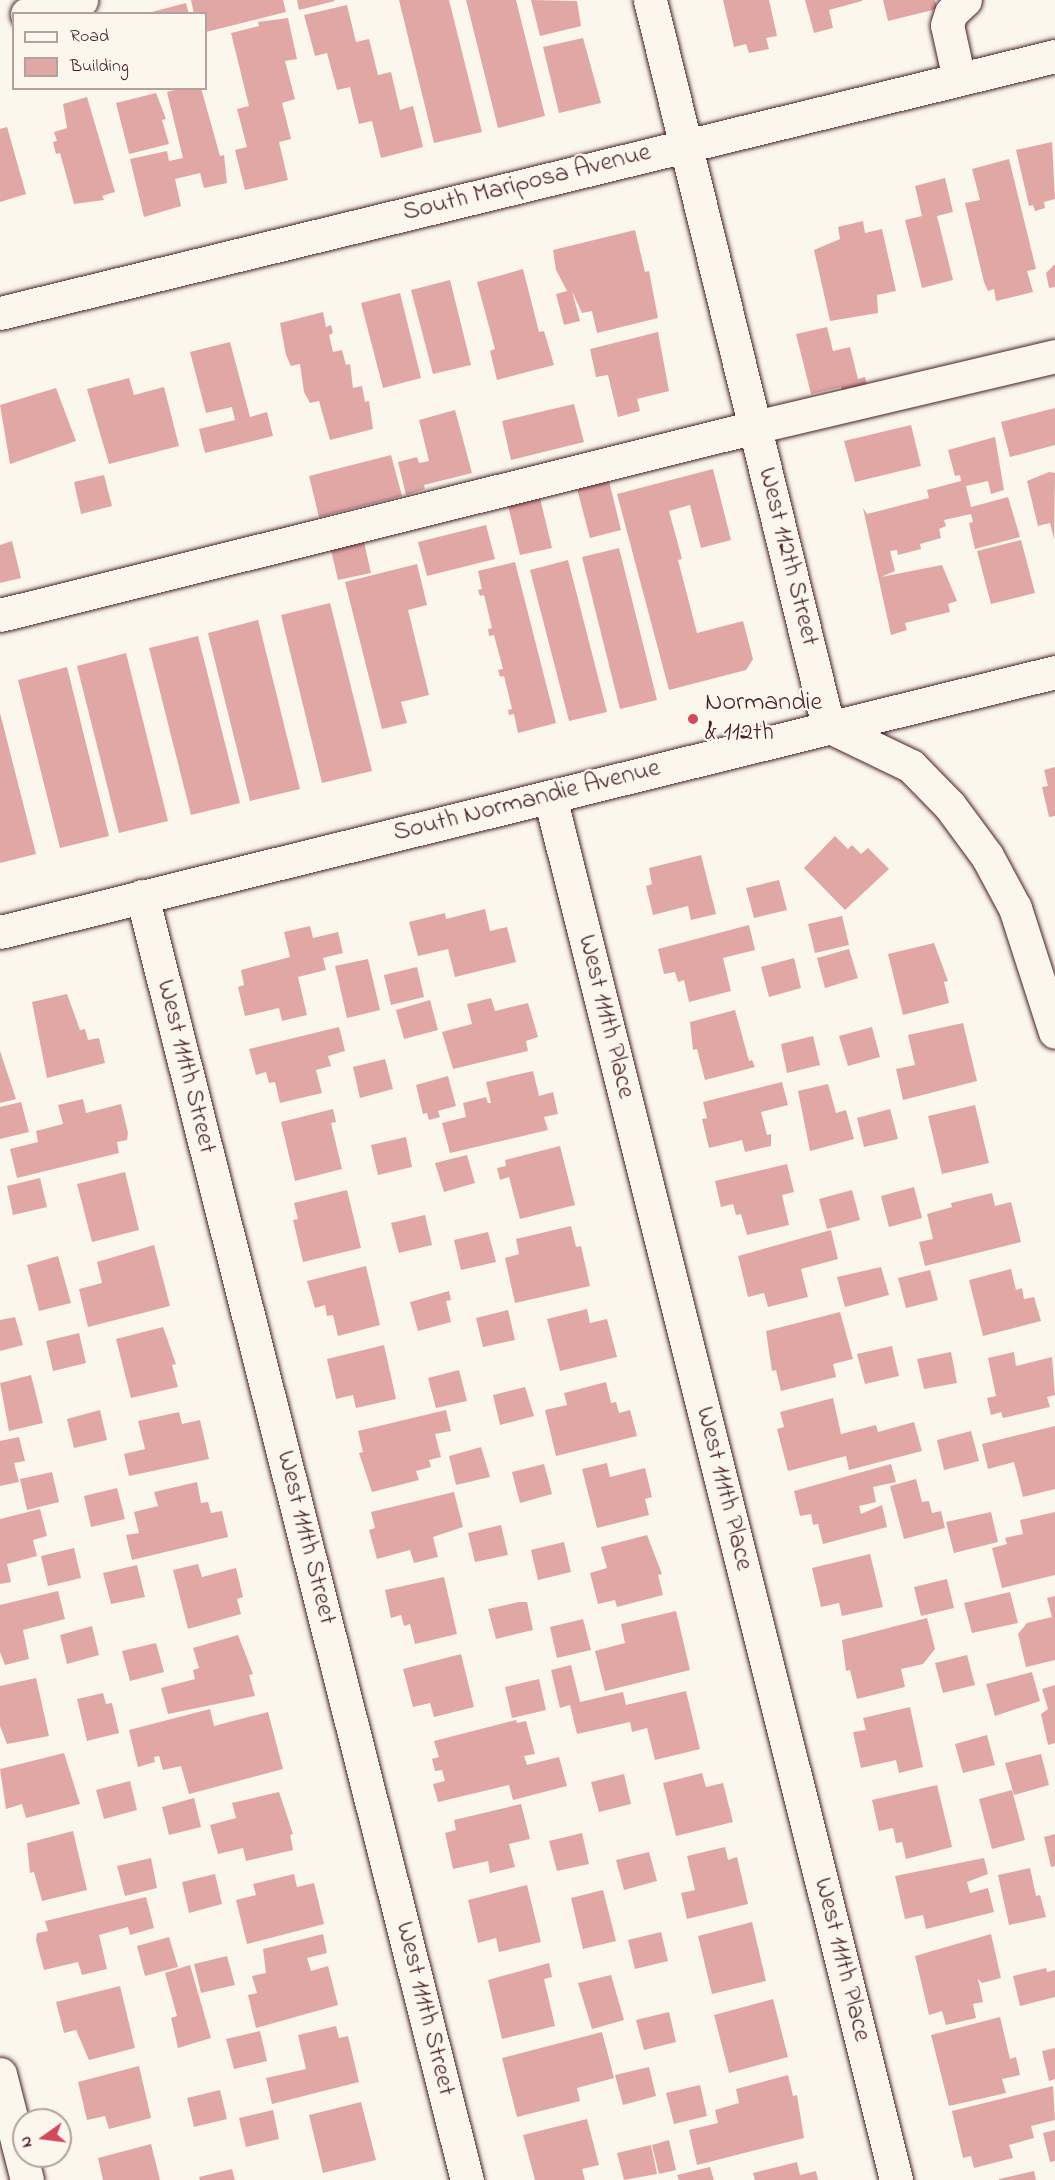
<!DOCTYPE html>
<html>
<head>
<meta charset="utf-8">
<style>
	body { margin:0 }
	#map { position:relative; width:1055px; height:2180px; overflow:hidden; background:#fbf7ec; font-family:"Indie Flower",sans-serif }
	div>[style] { position:absolute }
	.building>* { inset:0; background:#e1a7a5 }
	.roads { filter:drop-shadow(0 0 2px #4a1f2b) drop-shadow(0 0 2px #4a1f2b) }
	.minor>* { height:33px; margin:-16.5px; padding:0 16.5px; transform-origin:16.5px; border-radius:16.5px; background:#fbf7ec }
	.major>* { height:33px; margin:-16.5px; padding:0 16.5px; transform-origin:16.5px; border-radius:16.5px; background:#fbf7ec }
	.dots>* { width:16px; height:16px; translate:-50% -50%; box-sizing:border-box; border:3px solid #fbf7ec; border-radius:50% }
	span { translate:-50% -50%; white-space:nowrap; text-align:center; line-height:1.15; -webkit-text-stroke:4.5px #fbf7ec; paint-order:stroke }
	.street-label { font-size:26px; color:#4a1f2b }
	.poi-label { font-size:26px; color:#4a1f2b }
	.left { translate:0 -50%; text-align:left }
	.legend { position:absolute; left:12px; top:12px; width:195px; height:78px; box-sizing:border-box; background:#fbf7ec; border:2px solid #b4a19f; margin:0; padding:8px 10px; list-style:none; font-size:18px; color:#4a1f2b }
	.legend li { display:flex; align-items:center; gap:12px; height:30px }
	.legend b { width:30px; border:2px solid #b4a19f }
	.north { position:absolute; left:12px; top:2108px; width:60px; height:60px; box-sizing:border-box; background:#fbf7ec; border:2px solid #b4a19f; border-radius:50%; rotate:256deg; font-size:16px; font-weight:700; line-height:24px; text-align:center; color:#4a1f2b }
	.north::after { content:''; display:block; margin:auto; width:21px; height:27px; background:#d1495b; clip-path:polygon(50% 0,100% 100%,50% 72%,0 100%) }
</style>
</head>
<body>
<div id="map">
	<div class="building">
		<div style="clip-path:polygon(191px 0,283px 0,286px 12px,206px 32px,206px 14px,194px 14px)"></div>
		<div style="clip-path:polygon(297px 0,334px 0,335px 1px,299px 10px)"></div>
		<div style="clip-path:polygon(399px 0,449px 0,482px 132px,434px 143px)"></div>
		<div style="clip-path:polygon(466px 0,516px 0,545px 116px,498px 128px)"></div>
		<div style="clip-path:polygon(531px 0,577px 1px,581px 26px,540px 36px)"></div>
		<div style="clip-path:polygon(723px 0,769px 0,777px 36px,766px 38px,769px 49px,749px 53px,746px 44px,734px 47px)"></div>
		<div style="clip-path:polygon(805px 0,862px 0,862px 1px,829px 10px,833px 28px,814px 33px)"></div>
		<div style="clip-path:polygon(883px 0,935px 0,937px 9px,888px 21px)"></div>
		<div style="clip-path:polygon(186px 3px,189px 14px,148px 14px,148px 13px)"></div>
		<div style="clip-path:polygon(347px 5px,356px 42px,369px 39px,378px 75px,391px 72px,400px 110px,413px 106px,423px 147px,381px 158px,372px 121px,359px 124px,350px 87px,337px 90px,327px 53px,315px 56px,304px 15px)"></div>
		<div style="clip-path:polygon(288px 18px,297px 59px,285px 61px,295px 99px,282px 103px,291px 139px,279px 142px,288px 180px,245px 190px,235px 150px,247px 147px,237px 109px,249px 106px,231px 33px,259px 26px,258px 22px)"></div>
		<div style="clip-path:polygon(583px 38px,601px 103px,559px 113px,543px 47px)"></div>
		<div style="clip-path:polygon(182px 88px,201px 88px,220px 156px,224px 155px,227px 183px,204px 188px,200px 173px,175px 179px,181px 206px,144px 217px,130px 159px,167px 151px,169px 161px,183px 158px,167px 92px)"></div>
		<div style="clip-path:polygon(156px 93px,166px 119px,162px 120px,169px 144px,129px 154px,116px 103px)"></div>
		<div style="clip-path:polygon(87px 97px,115px 192px,102px 196px,104px 200px,74px 204px,60px 153px,56px 154px,53px 142px,57px 141px,54px 132px,67px 128px,63px 104px)"></div>
		<div style="clip-path:polygon(7px 127px,26px 194px,0 202px,0 129px)"></div>
		<div style="clip-path:polygon(1052px 142px,1055px 199px,1044px 202px,1045px 208px,1035px 211px,1033px 205px,1029px 206px,1016px 150px)"></div>
		<div style="clip-path:polygon(1009px 159px,1036px 269px,1027px 271px,1033px 292px,996px 301px,994px 289px,988px 291px,984px 282px,965px 203px,980px 200px,972px 169px)"></div>
		<div style="clip-path:polygon(945px 178px,953px 212px,937px 216px,953px 280px,922px 288px,905px 220px,922px 216px,915px 186px)"></div>
		<div style="clip-path:polygon(863px 221px,865px 233px,882px 229px,896px 291px,877px 295px,878px 313px,830px 321px,814px 250px,840px 239px,838px 227px)"></div>
		<div style="clip-path:polygon(635px 230px,645px 272px,649px 271px,658px 318px,597px 333px,592px 311px,582px 313px,572px 291px,580px 321px,564px 325px,556px 294px,567px 291px,556px 270px,553px 250px)"></div>
		<div style="clip-path:polygon(1055px 264px,1055px 287px,1049px 288px,1046px 273px)"></div>
		<div style="clip-path:polygon(523px 269px,539px 332px,544px 331px,554px 365px,497px 380px,490px 351px,495px 349px,477px 282px)"></div>
		<div style="clip-path:polygon(450px 280px,471px 365px,433px 374px,411px 290px)"></div>
		<div style="clip-path:polygon(400px 293px,421px 378px,383px 388px,361px 303px)"></div>
		<div style="clip-path:polygon(323px 312px,326px 327px,331px 325px,333px 333px,329px 335px,333px 352px,342px 350px,346px 365px,350px 364px,353px 388px,362px 386px,365px 402px,369px 401px,373px 429px,330px 440px,319px 401px,310px 403px,304px 392px,300px 364px,291px 366px,286px 355px,280px 323px)"></div>
		<div style="clip-path:polygon(827px 327px,833px 351px,850px 347px,858px 379px,865px 377px,869px 393px,844px 398px,841px 387px,811px 394px,796px 334px)"></div>
		<div style="clip-path:polygon(658px 332px,669px 391px,637px 399px,640px 411px,618px 417px,608px 375px,596px 377px,590px 349px)"></div>
		<div style="clip-path:polygon(230px 342px,250px 417px,267px 412px,273px 436px,205px 453px,199px 429px,235px 420px,232px 407px,206px 413px,190px 352px)"></div>
		<div style="clip-path:polygon(129px 378px,134px 395px,164px 387px,179px 446px,109px 464px,87px 389px)"></div>
		<div style="clip-path:polygon(56px 388px,76px 441px,10px 464px,0 405px)"></div>
		<div style="clip-path:polygon(574px 404px,584px 442px,511px 460px,502px 421px)"></div>
		<div style="clip-path:polygon(1055px 408px,1055px 445px,1010px 457px,1001px 422px)"></div>
		<div style="clip-path:polygon(455px 410px,472px 473px,424px 485px,425px 489px,406px 495px,398px 462px,417px 457px,419px 463px,429px 461px,419px 420px)"></div>
		<div style="clip-path:polygon(911px 425px,921px 466px,855px 482px,844px 441px)"></div>
		<div style="clip-path:polygon(995px 437px,1004px 490px,991px 494px,988px 481px,966px 486px,971px 507px,1008px 497px,1020px 537px,975px 549px,969px 523px,973px 522px,971px 514px,944px 520px,946px 526px,939px 529px,941px 538px,920px 544px,921px 549px,898px 555px,897px 550px,890px 551px,895px 571px,881px 577px,942px 565px,957px 601px,948px 604px,950px 612px,905px 623px,907px 630px,891px 635px,863px 508px,867px 514px,929px 498px,927px 490px,961px 481px,960px 475px,955px 476px,948px 450px)"></div>
		<div style="clip-path:polygon(391px 455px,402px 496px,319px 517px,309px 476px)"></div>
		<div style="clip-path:polygon(713px 469px,731px 540px,701px 548px,690px 505px,669px 511px,682px 559px,678px 560px,697px 633px,743px 621px,753px 659px,746px 670px,669px 690px,617px 494px)"></div>
		<div style="clip-path:polygon(1049px 472px,1055px 473px,1054px 539px,1050px 523px,1038px 526px,1027px 481px)"></div>
		<div style="clip-path:polygon(104px 475px,112px 506px,81px 514px,74px 482px)"></div>
		<div style="clip-path:polygon(608px 477px,621px 530px,590px 538px,576px 485px)"></div>
		<div style="clip-path:polygon(539px 494px,552px 548px,520px 555px,507px 501px)"></div>
		<div style="clip-path:polygon(486px 525px,495px 559px,427px 576px,418px 542px)"></div>
		<div style="clip-path:polygon(363px 538px,371px 573px,338px 580px,330px 546px)"></div>
		<div style="clip-path:polygon(1021px 540px,1035px 593px,991px 604px,977px 551px)"></div>
		<div style="clip-path:polygon(12px 541px,21px 578px,0 583px,0 545px)"></div>
		<div style="clip-path:polygon(619px 548px,657px 700px,620px 709px,582px 557px)"></div>
		<div style="clip-path:polygon(568px 560px,607px 712px,569px 721px,530px 570px)"></div>
		<div style="clip-path:polygon(515px 562px,556px 723px,518px 733px,514px 714px,509px 715px,508px 710px,512px 709px,504px 676px,500px 677px,498px 670px,503px 669px,494px 635px,489px 636px,488px 629px,492px 628px,484px 595px,480px 596px,478px 590px,482px 589px,478px 571px)"></div>
		<div style="clip-path:polygon(417px 564px,427px 605px,408px 610px,429px 695px,401px 702px,407px 723px,382px 729px,345px 582px)"></div>
		<div style="clip-path:polygon(330px 603px,372px 771px,322px 783px,281px 615px)"></div>
		<div style="clip-path:polygon(258px 620px,300px 789px,250px 801px,208px 633px)"></div>
		<div style="clip-path:polygon(198px 636px,240px 803px,191px 815px,149px 648px)"></div>
		<div style="clip-path:polygon(126px 653px,168px 821px,119px 833px,77px 666px)"></div>
		<div style="clip-path:polygon(67px 667px,109px 836px,60px 848px,18px 680px)"></div>
		<div style="clip-path:polygon(0 713px,36px 854px,0 863px)"></div>
		<div style="clip-path:polygon(1055px 767px,1055px 816px,1049px 817px,1042px 787px,1048px 786px,1044px 770px)"></div>
		<div style="clip-path:polygon(835px 836px,848px 849px,852px 845px,861px 854px,868px 848px,889px 869px,845px 910px,804px 868px)"></div>
		<div style="clip-path:polygon(701px 855px,716px 914px,691px 920px,688px 906px,653px 915px,646px 886px,652px 884px,649px 868px)"></div>
		<div style="clip-path:polygon(779px 880px,787px 910px,754px 918px,746px 888px)"></div>
		<div style="clip-path:polygon(485px 909px,490px 931px,507px 927px,516px 962px,455px 977px,448px 949px,418px 956px,409px 922px,445px 913px,446px 919px)"></div>
		<div style="clip-path:polygon(842px 916px,849px 945px,815px 953px,808px 924px)"></div>
		<div style="clip-path:polygon(749px 925px,755px 950px,723px 958px,731px 991px,689px 1002px,684px 980px,678px 982px,675px 972px,664px 974px,658px 949px)"></div>
		<div style="clip-path:polygon(310px 926px,313px 938px,338px 932px,343px 953px,323px 958px,326px 970px,298px 977px,307px 1015px,282px 1021px,279px 1008px,245px 1016px,238px 987px,244px 985px,241px 970px,290px 957px,284px 932px)"></div>
		<div style="clip-path:polygon(934px 943px,948px 981px,944px 982px,949px 1003px,903px 1015px,888px 954px)"></div>
		<div style="clip-path:polygon(849px 949px,858px 978px,825px 988px,817px 958px)"></div>
		<div style="clip-path:polygon(794px 958px,801px 988px,769px 997px,761px 967px)"></div>
		<div style="clip-path:polygon(368px 959px,380px 1010px,347px 1018px,335px 966px)"></div>
		<div style="clip-path:polygon(417px 967px,424px 997px,391px 1005px,384px 975px)"></div>
		<div style="clip-path:polygon(67px 994px,80px 1030px,85px 1029px,88px 1040px,99px 1038px,105px 1063px,47px 1078px,32px 1002px)"></div>
		<div style="clip-path:polygon(491px 998px,495px 1011px,528px 1003px,538px 1037px,526px 1041px,528px 1051px,453px 1069px,442px 1032px,472px 1024px,467px 1004px)"></div>
		<div style="clip-path:polygon(430px 1000px,438px 1030px,404px 1039px,396px 1010px)"></div>
		<div style="clip-path:polygon(735px 1010px,749px 1061px,752px 1060px,755px 1067px,705px 1080px,697px 1049px,693px 1050px,690px 1022px)"></div>
		<div style="clip-path:polygon(963px 1023px,977px 1081px,903px 1100px,896px 1069px,915px 1065px,908px 1035px)"></div>
		<div style="clip-path:polygon(339px 1027px,345px 1051px,328px 1056px,331px 1066px,316px 1070px,322px 1093px,280px 1103px,275px 1082px,269px 1083px,266px 1072px,256px 1075px,249px 1049px)"></div>
		<div style="clip-path:polygon(872px 1027px,880px 1057px,848px 1066px,839px 1036px)"></div>
		<div style="clip-path:polygon(813px 1036px,820px 1065px,787px 1073px,781px 1044px)"></div>
		<div style="clip-path:polygon(0 1051px,16px 1099px,0 1103px)"></div>
		<div style="clip-path:polygon(385px 1059px,393px 1089px,360px 1098px,353px 1067px)"></div>
		<div style="clip-path:polygon(533px 1071px,539px 1096px,553px 1092px,558px 1114px,544px 1117px,548px 1130px,450px 1153px,442px 1123px,466px 1117px,463px 1103px,486px 1097px,488px 1103px,491px 1103px,486px 1082px)"></div>
		<div style="clip-path:polygon(448px 1076px,456px 1106px,438px 1111px,440px 1117px,429px 1120px,427px 1113px,423px 1114px,416px 1085px)"></div>
		<div style="clip-path:polygon(782px 1082px,788px 1105px,761px 1112px,767px 1135px,771px 1134px,771px 1146px,745px 1152px,742px 1140px,709px 1148px,702px 1119px,707px 1118px,703px 1102px)"></div>
		<div style="clip-path:polygon(828px 1084px,836px 1113px,846px 1110px,854px 1139px,810px 1151px,798px 1091px)"></div>
		<div style="clip-path:polygon(83px 1099px,86px 1113px,121px 1104px,128px 1133px,127px 1140px,117px 1142px,119px 1153px,17px 1178px,10px 1149px,38px 1142px,36px 1131px,63px 1124px,58px 1105px)"></div>
		<div style="clip-path:polygon(21px 1102px,29px 1132px,0 1139px,0 1107px)"></div>
		<div style="clip-path:polygon(975px 1105px,989px 1163px,942px 1174px,928px 1116px)"></div>
		<div style="clip-path:polygon(333px 1109px,336px 1122px,331px 1123px,342px 1169px,295px 1181px,281px 1122px)"></div>
		<div style="clip-path:polygon(890px 1109px,898px 1139px,864px 1147px,857px 1118px)"></div>
		<div style="clip-path:polygon(406px 1137px,412px 1167px,378px 1175px,371px 1145px)"></div>
		<div style="clip-path:polygon(560px 1146px,575px 1205px,520px 1219px,509px 1177px,500px 1180px,497px 1168px,506px 1166px,505px 1160px)"></div>
		<div style="clip-path:polygon(467px 1155px,475px 1183px,444px 1192px,435px 1163px)"></div>
		<div style="clip-path:polygon(787px 1164px,794px 1192px,782px 1195px,789px 1225px,747px 1235px,741px 1214px,736px 1215px,733px 1204px,721px 1207px,715px 1181px)"></div>
		<div style="clip-path:polygon(125px 1172px,139px 1230px,92px 1242px,77px 1184px)"></div>
		<div style="clip-path:polygon(40px 1178px,47px 1207px,13px 1215px,7px 1186px)"></div>
		<div style="clip-path:polygon(914px 1187px,922px 1218px,889px 1227px,881px 1196px)"></div>
		<div style="clip-path:polygon(347px 1190px,361px 1248px,303px 1262px,293px 1220px,298px 1219px,294px 1203px)"></div>
		<div style="clip-path:polygon(852px 1190px,860px 1220px,827px 1229px,819px 1199px)"></div>
		<div style="clip-path:polygon(992px 1193px,995px 1206px,1011px 1202px,1021px 1242px,925px 1266px,919px 1242px,933px 1239px,927px 1214px,952px 1207px,951px 1203px)"></div>
		<div style="clip-path:polygon(425px 1215px,432px 1245px,399px 1253px,391px 1223px)"></div>
		<div style="clip-path:polygon(571px 1226px,576px 1247px,581px 1246px,590px 1286px,515px 1303px,505px 1258px,519px 1254px,516px 1239px)"></div>
		<div style="clip-path:polygon(831px 1230px,838px 1259px,801px 1269px,808px 1297px,768px 1307px,764px 1293px,748px 1297px,738px 1256px)"></div>
		<div style="clip-path:polygon(488px 1232px,496px 1262px,461px 1270px,454px 1240px)"></div>
		<div style="clip-path:polygon(154px 1245px,170px 1306px,88px 1327px,79px 1289px,102px 1283px,97px 1262px)"></div>
		<div style="clip-path:polygon(58px 1256px,71px 1303px,39px 1311px,27px 1265px)"></div>
		<div style="clip-path:polygon(366px 1266px,380px 1325px,338px 1336px,333px 1315px,327px 1316px,325px 1305px,315px 1308px,307px 1281px)"></div>
		<div style="clip-path:polygon(881px 1267px,889px 1295px,845px 1307px,837px 1277px)"></div>
		<div style="clip-path:polygon(1011px 1269px,1016px 1290px,1022px 1288px,1024px 1299px,1034px 1297px,1041px 1321px,983px 1336px,969px 1280px)"></div>
		<div style="clip-path:polygon(930px 1270px,938px 1300px,906px 1308px,898px 1278px)"></div>
		<div style="clip-path:polygon(449px 1291px,451px 1300px,446px 1301px,451px 1322px,418px 1331px,410px 1302px)"></div>
		<div style="clip-path:polygon(587px 1309px,590px 1323px,607px 1319px,617px 1357px,560px 1371px,547px 1319px)"></div>
		<div style="clip-path:polygon(508px 1310px,515px 1340px,483px 1347px,476px 1318px)"></div>
		<div style="clip-path:polygon(840px 1312px,853px 1359px,833px 1364px,836px 1377px,781px 1391px,776px 1370px,772px 1371px,766px 1331px)"></div>
		<div style="clip-path:polygon(15px 1317px,23px 1345px,0 1351px,0 1320px)"></div>
		<div style="clip-path:polygon(163px 1327px,176px 1364px,172px 1365px,178px 1387px,131px 1398px,116px 1339px)"></div>
		<div style="clip-path:polygon(79px 1333px,86px 1363px,53px 1371px,46px 1341px)"></div>
		<div style="clip-path:polygon(384px 1345px,396px 1399px,356px 1408px,353px 1395px,336px 1399px,327px 1359px)"></div>
		<div style="clip-path:polygon(892px 1346px,899px 1376px,865px 1384px,857px 1354px)"></div>
		<div style="clip-path:polygon(951px 1352px,957px 1383px,924px 1389px,917px 1359px)"></div>
		<div style="clip-path:polygon(1014px 1352px,1016px 1366px,1052px 1357px,1055px 1395px,1047px 1397px,1050px 1407px,1003px 1418px,1001px 1412px,991px 1415px,987px 1398px,996px 1396px,988px 1358px)"></div>
		<div style="clip-path:polygon(459px 1370px,467px 1401px,436px 1408px,428px 1378px)"></div>
		<div style="clip-path:polygon(31px 1375px,43px 1423px,9px 1431px,0 1383px)"></div>
		<div style="clip-path:polygon(606px 1382px,611px 1403px,616px 1402px,619px 1413px,630px 1410px,637px 1436px,556px 1456px,545px 1410px,567px 1405px,564px 1393px)"></div>
		<div style="clip-path:polygon(525px 1387px,534px 1416px,500px 1425px,493px 1395px)"></div>
		<div style="clip-path:polygon(833px 1398px,841px 1434px,876px 1425px,878px 1432px,914px 1422px,922px 1451px,849px 1470px,846px 1456px,788px 1471px,777px 1429px,784px 1427px,780px 1412px)"></div>
		<div style="clip-path:polygon(100px 1410px,107px 1440px,74px 1448px,67px 1419px)"></div>
		<div style="clip-path:polygon(446px 1410px,451px 1431px,435px 1434px,441px 1457px,429px 1460px,431px 1467px,416px 1471px,419px 1480px,372px 1492px,359px 1453px,363px 1452px,358px 1431px)"></div>
		<div style="clip-path:polygon(179px 1412px,182px 1424px,200px 1420px,209px 1459px,129px 1476px,124px 1454px,145px 1449px,138px 1421px)"></div>
		<div style="clip-path:polygon(1055px 1426px,1055px 1489px,1023px 1497px,1014px 1462px,988px 1469px,982px 1444px)"></div>
		<div style="clip-path:polygon(971px 1431px,979px 1461px,944px 1470px,937px 1440px)"></div>
		<div style="clip-path:polygon(19px 1437px,25px 1461px,14px 1463px,19px 1482px,0 1486px,0 1441px)"></div>
		<div style="clip-path:polygon(481px 1447px,490px 1477px,456px 1485px,449px 1456px)"></div>
		<div style="clip-path:polygon(607px 1463px,610px 1477px,645px 1468px,652px 1497px,645px 1499px,649px 1515px,597px 1528px,582px 1469px)"></div>
		<div style="clip-path:polygon(544px 1464px,552px 1494px,520px 1503px,512px 1472px)"></div>
		<div style="clip-path:polygon(891px 1464px,896px 1482px,873px 1487px,876px 1502px,859px 1506px,861px 1514px,882px 1505px,887px 1527px,823px 1544px,818px 1524px,813px 1525px,811px 1514px,800px 1516px,794px 1491px)"></div>
		<div style="clip-path:polygon(52px 1472px,59px 1502px,27px 1510px,20px 1479px)"></div>
		<div style="clip-path:polygon(916px 1479px,922px 1502px,929px 1501px,932px 1513px,941px 1511px,945px 1528px,904px 1539px,890px 1486px)"></div>
		<div style="clip-path:polygon(197px 1482px,201px 1503px,208px 1502px,211px 1513px,222px 1511px,228px 1537px,132px 1560px,126px 1535px,139px 1533px,134px 1512px,158px 1506px,154px 1492px)"></div>
		<div style="clip-path:polygon(117px 1488px,125px 1519px,91px 1527px,84px 1496px)"></div>
		<div style="clip-path:polygon(454px 1492px,463px 1527px,433px 1537px,438px 1557px,414px 1563px,410px 1550px,377px 1559px,369px 1530px,375px 1528px,371px 1512px)"></div>
		<div style="clip-path:polygon(40px 1509px,47px 1536px,33px 1540px,37px 1556px,7px 1564px,11px 1582px,0 1584px,0 1519px)"></div>
		<div style="clip-path:polygon(991px 1512px,998px 1542px,954px 1553px,946px 1522px)"></div>
		<div style="clip-path:polygon(1055px 1512px,1055px 1575px,1002px 1588px,992px 1548px,1007px 1544px,1005px 1538px,1023px 1534px,1020px 1520px)"></div>
		<div style="clip-path:polygon(501px 1525px,508px 1555px,475px 1562px,468px 1533px)"></div>
		<div style="clip-path:polygon(647px 1535px,662px 1574px,658px 1575px,663px 1595px,617px 1607px,615px 1600px,598px 1604px,590px 1573px,607px 1568px,601px 1547px)"></div>
		<div style="clip-path:polygon(564px 1542px,571px 1572px,538px 1580px,531px 1550px)"></div>
		<div style="clip-path:polygon(74px 1548px,81px 1578px,48px 1586px,41px 1556px)"></div>
		<div style="clip-path:polygon(870px 1554px,883px 1607px,842px 1616px,839px 1603px,821px 1607px,812px 1568px)"></div>
		<div style="clip-path:polygon(198px 1564px,202px 1577px,236px 1568px,243px 1597px,237px 1599px,241px 1614px,188px 1629px,173px 1570px)"></div>
		<div style="clip-path:polygon(137px 1565px,145px 1597px,111px 1604px,103px 1573px)"></div>
		<div style="clip-path:polygon(444px 1577px,457px 1634px,415px 1644px,410px 1624px,404px 1626px,401px 1615px,391px 1618px,385px 1590px)"></div>
		<div style="clip-path:polygon(947px 1579px,954px 1608px,921px 1616px,914px 1587px)"></div>
		<div style="clip-path:polygon(58px 1591px,65px 1619px,23px 1630px,29px 1659px,5px 1665px,0 1652px,0 1605px)"></div>
		<div style="clip-path:polygon(1010px 1592px,1018px 1623px,972px 1633px,964px 1603px)"></div>
		<div style="clip-path:polygon(1055px 1596px,1055px 1660px,1026px 1667px,1018px 1634px,1027px 1623px,1052px 1617px,1047px 1598px)"></div>
		<div style="clip-path:polygon(519px 1602px,527px 1602px,533px 1630px,496px 1639px,488px 1609px)"></div>
		<div style="clip-path:polygon(676px 1611px,690px 1670px,605px 1691px,595px 1651px,625px 1643px,621px 1624px)"></div>
		<div style="clip-path:polygon(927px 1618px,935px 1649px,923px 1664px,901px 1669px,905px 1687px,857px 1699px,850px 1670px,846px 1671px,842px 1640px)"></div>
		<div style="clip-path:polygon(583px 1619px,591px 1650px,557px 1658px,550px 1627px)"></div>
		<div style="clip-path:polygon(92px 1626px,99px 1655px,67px 1664px,60px 1635px)"></div>
		<div style="clip-path:polygon(238px 1635px,253px 1674px,249px 1675px,255px 1696px,168px 1714px,161px 1688px,195px 1679px,193px 1670px,199px 1668px,193px 1648px)"></div>
		<div style="clip-path:polygon(156px 1643px,164px 1672px,130px 1681px,122px 1651px)"></div>
		<div style="clip-path:polygon(461px 1654px,474px 1707px,434px 1717px,430px 1703px,413px 1707px,403px 1669px)"></div>
		<div style="clip-path:polygon(967px 1655px,975px 1685px,943px 1693px,935px 1663px)"></div>
		<div style="clip-path:polygon(571px 1665px,580px 1702px,623px 1692px,626px 1705px,686px 1691px,700px 1749px,655px 1760px,647px 1728px,632px 1732px,630px 1722px,577px 1734px,570px 1705px,560px 1708px,551px 1670px)"></div>
		<div style="clip-path:polygon(1032px 1672px,1040px 1701px,995px 1716px,986px 1684px)"></div>
		<div style="clip-path:polygon(36px 1678px,49px 1736px,7px 1744px,0 1726px,0 1686px)"></div>
		<div style="clip-path:polygon(539px 1679px,546px 1710px,512px 1718px,505px 1687px)"></div>
		<div style="clip-path:polygon(1055px 1685px,1055px 1743px,1048px 1745px,1041px 1714px,1048px 1709px,1042px 1689px)"></div>
		<div style="clip-path:polygon(103px 1693px,106px 1704px,112px 1703px,119px 1733px,87px 1741px,77px 1699px)"></div>
		<div style="clip-path:polygon(910px 1707px,923px 1767px,899px 1773px,896px 1760px,861px 1768px,853px 1732px,866px 1730px,863px 1718px)"></div>
		<div style="clip-path:polygon(210px 1709px,214px 1726px,268px 1712px,283px 1769px,189px 1794px,181px 1766px,163px 1770px,159px 1756px,154px 1757px,155px 1762px,138px 1767px,129px 1730px)"></div>
		<div style="clip-path:polygon(516px 1720px,517px 1723px,526px 1721px,535px 1754px,524px 1756px,527px 1765px,559px 1757px,567px 1786px,513px 1800px,509px 1785px,438px 1802px,433px 1784px,445px 1781px,442px 1770px,435px 1771px,432px 1759px,439px 1757px,434px 1741px)"></div>
		<div style="clip-path:polygon(987px 1735px,995px 1765px,963px 1773px,955px 1744px)"></div>
		<div style="clip-path:polygon(64px 1753px,80px 1804px,26px 1818px,22px 1804px,6px 1809px,0 1769px)"></div>
		<div style="clip-path:polygon(1041px 1754px,1049px 1785px,1014px 1795px,1005px 1763px)"></div>
		<div style="clip-path:polygon(702px 1773px,706px 1787px,723px 1783px,733px 1822px,676px 1836px,663px 1783px)"></div>
		<div style="clip-path:polygon(624px 1774px,631px 1804px,599px 1812px,591px 1782px)"></div>
		<div style="clip-path:polygon(130px 1781px,137px 1810px,104px 1819px,96px 1790px)"></div>
		<div style="clip-path:polygon(937px 1785px,952px 1847px,906px 1859px,902px 1842px,896px 1843px,893px 1828px,879px 1831px,872px 1800px)"></div>
		<div style="clip-path:polygon(1012px 1790px,1025px 1840px,992px 1849px,979px 1799px)"></div>
		<div style="clip-path:polygon(279px 1792px,293px 1834px,290px 1835px,293px 1850px,246px 1861px,243px 1848px,218px 1854px,210px 1825px,236px 1818px,232px 1803px)"></div>
		<div style="clip-path:polygon(194px 1798px,201px 1827px,169px 1835px,162px 1807px)"></div>
		<div style="clip-path:polygon(521px 1804px,530px 1839px,509px 1844px,515px 1867px,490px 1873px,488px 1861px,453px 1869px,445px 1833px,456px 1830px,454px 1820px)"></div>
		<div style="clip-path:polygon(73px 1831px,87px 1890px,42px 1901px,34px 1872px,30px 1873px,27px 1843px)"></div>
		<div style="clip-path:polygon(582px 1833px,589px 1864px,557px 1871px,549px 1841px)"></div>
		<div style="clip-path:polygon(1055px 1834px,1055px 1866px,1051px 1867px,1044px 1837px)"></div>
		<div style="clip-path:polygon(725px 1847px,728px 1860px,737px 1857px,748px 1904px,687px 1919px,681px 1893px,695px 1890px,687px 1856px)"></div>
		<div style="clip-path:polygon(649px 1852px,657px 1881px,624px 1890px,616px 1860px)"></div>
		<div style="clip-path:polygon(151px 1858px,157px 1888px,125px 1896px,117px 1866px)"></div>
		<div style="clip-path:polygon(984px 1858px,988px 1874px,967px 1882px,970px 1893px,988px 1888px,994px 1912px,926px 1929px,923px 1915px,905px 1919px,895px 1876px)"></div>
		<div style="clip-path:polygon(1030px 1868px,1036px 1896px,1040px 1895px,1046px 1917px,1009px 1925px,998px 1875px)"></div>
		<div style="clip-path:polygon(215px 1874px,222px 1904px,189px 1913px,182px 1882px)"></div>
		<div style="clip-path:polygon(294px 1874px,297px 1887px,314px 1883px,324px 1924px,247px 1944px,236px 1900px,256px 1895px,253px 1884px)"></div>
		<div style="clip-path:polygon(527px 1885px,541px 1942px,499px 1952px,496px 1938px,478px 1943px,468px 1900px)"></div>
		<div style="clip-path:polygon(603px 1890px,616px 1941px,583px 1949px,571px 1898px)"></div>
		<div style="clip-path:polygon(146px 1897px,154px 1928px,130px 1935px,128px 1927px,99px 1935px,107px 1969px,82px 1975px,78px 1962px,44px 1970px,36px 1940px,37px 1933px,48px 1931px,45px 1921px)"></div>
		<div style="clip-path:polygon(752px 1922px,766px 1981px,712px 1994px,698px 1936px)"></div>
		<div style="clip-path:polygon(661px 1932px,668px 1961px,635px 1969px,628px 1940px)"></div>
		<div style="clip-path:polygon(323px 1934px,327px 1953px,307px 1958px,311px 1971px,328px 1966px,338px 2005px,256px 2028px,248px 1995px,257px 1993px,252px 1976px,266px 1973px,263px 1949px)"></div>
		<div style="clip-path:polygon(991px 1934px,1001px 1978px,982px 1983px,978px 1979px,983px 2002px,973px 2004px,976px 2018px,946px 2025px,942px 2011px,929px 2015px,915px 1956px)"></div>
		<div style="clip-path:polygon(169px 1937px,178px 1967px,145px 1976px,137px 1946px)"></div>
		<div style="clip-path:polygon(227px 1956px,235px 1985px,201px 1993px,194px 1964px)"></div>
		<div style="clip-path:polygon(549px 1963px,552px 1977px,544px 1979px,555px 2026px,502px 2039px,488px 1980px)"></div>
		<div style="clip-path:polygon(190px 1965px,211px 2038px,178px 2048px,171px 2018px,177px 2016px,165px 1973px)"></div>
		<div style="clip-path:polygon(1046px 1968px,1047px 1972px,1055px 1970px,1055px 1997px,1020px 2006px,1013px 1976px)"></div>
		<div style="clip-path:polygon(611px 1975px,624px 2020px,592px 2029px,578px 1983px)"></div>
		<div style="clip-path:polygon(120px 1986px,135px 2048px,89px 2060px,76px 2030px,64px 2033px,56px 2002px)"></div>
		<div style="clip-path:polygon(773px 1999px,788px 2057px,729px 2073px,714px 2015px)"></div>
		<div style="clip-path:polygon(669px 2012px,676px 2042px,644px 2050px,636px 2020px)"></div>
		<div style="clip-path:polygon(1000px 2017px,1010px 2059px,1016px 2057px,1020px 2075px,1002px 2079px,1006px 2093px,949px 2106px,931px 2035px)"></div>
		<div style="clip-path:polygon(336px 2026px,339px 2038px,348px 2036px,359px 2082px,272px 2104px,266px 2078px,306px 2069px,298px 2035px)"></div>
		<div style="clip-path:polygon(260px 2031px,267px 2061px,234px 2069px,226px 2039px)"></div>
		<div style="clip-path:polygon(602px 2032px,614px 2078px,577px 2088px,580px 2101px,517px 2117px,502px 2058px)"></div>
		<div style="clip-path:polygon(1055px 2048px,1055px 2079px,1049px 2081px,1042px 2051px)"></div>
		<div style="clip-path:polygon(139px 2066px,151px 2118px,109px 2129px,105px 2116px,87px 2120px,78px 2082px)"></div>
		<div style="clip-path:polygon(649px 2067px,656px 2096px,623px 2105px,615px 2075px)"></div>
		<div style="clip-path:polygon(788px 2075px,793px 2096px,797px 2095px,804px 2138px,697px 2165px,689px 2130px,718px 2123px,715px 2110px,739px 2103px,736px 2089px)"></div>
		<div style="clip-path:polygon(700px 2085px,707px 2116px,674px 2124px,666px 2093px)"></div>
		<div style="clip-path:polygon(1053px 2086px,1055px 2120px,1031px 2126px,1034px 2138px,1009px 2145px,1013px 2158px,974px 2168px,971px 2156px,963px 2158px,952px 2111px)"></div>
		<div style="clip-path:polygon(220px 2090px,227px 2119px,194px 2127px,187px 2098px)"></div>
		<div style="clip-path:polygon(361px 2102px,376px 2160px,323px 2173px,309px 2115px)"></div>
		<div style="clip-path:polygon(273px 2110px,279px 2139px,246px 2147px,239px 2118px)"></div>
		<div style="clip-path:polygon(587px 2119px,599px 2165px,582px 2169px,585px 2180px,535px 2180px,523px 2135px)"></div>
		<div style="clip-path:polygon(1055px 2130px,1055px 2161px,1050px 2162px,1043px 2133px)"></div>
		<div style="clip-path:polygon(669px 2140px,676px 2170px,659px 2174px,652px 2145px)"></div>
		<div style="clip-path:polygon(151px 2144px,160px 2180px,103px 2180px,98px 2158px)"></div>
		<div style="clip-path:polygon(651px 2145px,657px 2174px,624px 2180px,617px 2153px)"></div>
		<div style="clip-path:polygon(797px 2162px,800px 2175px,816px 2171px,818px 2180px,755px 2180px,753px 2173px)"></div>
		<div style="clip-path:polygon(710px 2167px,714px 2180px,679px 2180px,677px 2175px)"></div>
		<div style="clip-path:polygon(232px 2169px,235px 2180px,200px 2180px,199px 2177px)"></div>
		<div style="clip-path:polygon(1034px 2171px,1036px 2180px,999px 2180px,999px 2179px)"></div>
	</div>
	<div class="roads">
		<div class="minor">
			<div style="left:650px;top:0;width:748px;rotate:76.22deg"></div>
			<div style="left:828px;top:726px;width:92px;rotate:25.7deg"></div>
			<div style="left:911px;top:766px;width:56px;rotate:45.7deg"></div>
			<div style="left:950px;top:806px;width:62px;rotate:53.5deg"></div>
			<div style="left:987px;top:856px;width:59px;rotate:61.7deg"></div>
			<div style="left:1015px;top:908px;width:130px;rotate:72.1deg"></div>
			<div style="left:27px;top:14px;width:56px;rotate:-14.5deg"></div>
			<div style="left:959px;top:79px;width:55px;rotate:-102.5deg"></div>
			<div style="left:947px;top:25px;width:13px;rotate:-72deg"></div>
			<div style="left:951px;top:13px;width:19px;rotate:-43deg"></div>
			<div style="left:0;top:313px;width:1086px;rotate:-13.69deg"></div>
			<div style="left:0;top:615px;width:778px;rotate:-13.98deg"></div>
			<div style="left:755px;top:427px;width:308px;rotate:-13.3deg"></div>
			<div style="left:550px;top:797px;width:1426px;rotate:75.95deg"></div>
			<div style="left:142px;top:896px;width:1324px;rotate:75.8deg"></div>
			<div style="left:0;top:2074px;width:109px;rotate:75.7deg"></div>
		</div>
		<div class="major">
			<div style="left:0;top:932px;width:1087px;rotate:-13.84deg"></div>
		</div>
	</div>
	<div class="dots">
		<div style="left:693px;top:719px;background:#d1495b"></div>
	</div>
	<div class="street-label">
		<span style="left:527px;top:184px;rotate:-14deg">South Mariposa Avenue</span>
		<span style="left:787px;top:557px;rotate:76deg">West 112th Street</span>
		<span style="left:527px;top:802px;rotate:-14deg">South Normandie Avenue</span>
		<span style="left:605px;top:1017px;rotate:76deg">West 111th Place</span>
		<span style="left:185px;top:1067px;rotate:76deg">West 111th Street</span>
		<span style="left:723px;top:1489px;rotate:76deg">West 111th Place</span>
		<span style="left:305px;top:1538px;rotate:76deg">West 111th Street</span>
		<span style="left:841px;top:1960px;rotate:76deg">West 111th Place</span>
		<span style="left:424px;top:2009px;rotate:76deg">West 111th Street</span>
	</div>
	<div class="poi-label">
		<span class="left" style="left:705px;top:719px">Normandie<br>&amp; 112th</span>
	</div>
	<ul class="legend">
	<li><b style="height:8px;background:#fbf7ec"></b>Road</li>
	<li><b style="height:16px;background:#e1a7a5"></b>Building</li>
	</ul>
	<div class="north">N</div>
</div>
</body>
</html>
